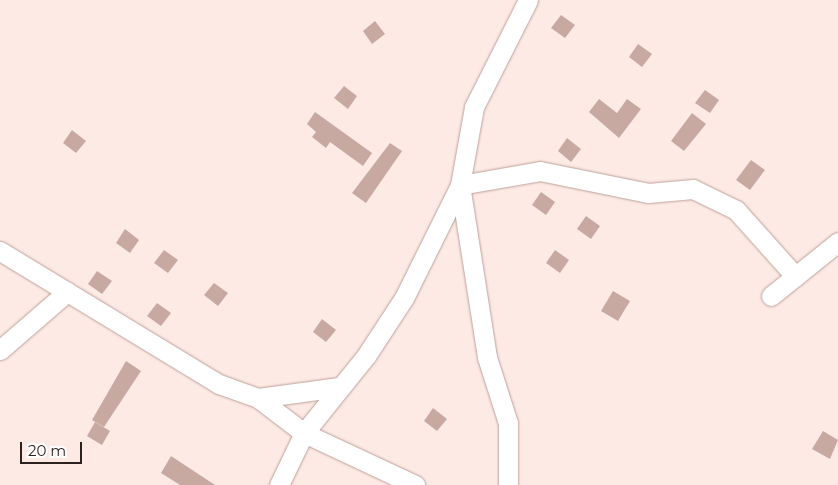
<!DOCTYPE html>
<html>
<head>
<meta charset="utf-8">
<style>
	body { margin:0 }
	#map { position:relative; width:838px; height:485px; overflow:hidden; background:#fdeae5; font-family:Montserrat,sans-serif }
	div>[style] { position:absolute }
	.building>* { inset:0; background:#c8a9a2 }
	.roads { filter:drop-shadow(0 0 1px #bea099) drop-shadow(0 0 1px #bea099) }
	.street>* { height:19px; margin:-9.5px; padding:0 9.5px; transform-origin:9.5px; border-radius:9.5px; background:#fff }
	span { translate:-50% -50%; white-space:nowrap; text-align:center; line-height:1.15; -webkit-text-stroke:5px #fff; paint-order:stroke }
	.scale { position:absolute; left:20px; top:442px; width:62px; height:22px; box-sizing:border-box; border:2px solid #2d211f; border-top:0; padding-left:6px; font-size:15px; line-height:18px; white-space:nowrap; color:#2d211f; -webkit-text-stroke:4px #fff; paint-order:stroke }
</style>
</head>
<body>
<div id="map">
	<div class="building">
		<div style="clip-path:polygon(561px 15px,575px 25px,565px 38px,551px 28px)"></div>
		<div style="clip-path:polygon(375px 21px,385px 34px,372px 44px,363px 31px)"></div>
		<div style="clip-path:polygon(638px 44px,652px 54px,642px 67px,629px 57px)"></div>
		<div style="clip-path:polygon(344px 86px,357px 96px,348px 109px,334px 98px)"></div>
		<div style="clip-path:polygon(705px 90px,719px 100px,710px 113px,695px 103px)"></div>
		<div style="clip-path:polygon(599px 99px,617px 113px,627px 99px,641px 109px,619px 138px,589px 112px)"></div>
		<div style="clip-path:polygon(315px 112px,372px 153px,363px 166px,330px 142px,326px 148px,312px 137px,316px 132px,307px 124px)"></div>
		<div style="clip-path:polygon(692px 113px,706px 124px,684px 151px,671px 141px)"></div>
		<div style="clip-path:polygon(72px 130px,86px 141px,76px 153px,63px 143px)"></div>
		<div style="clip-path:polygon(567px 138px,581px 149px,571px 162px,558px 151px)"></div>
		<div style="clip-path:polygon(390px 143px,402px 151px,366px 203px,352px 193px)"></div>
		<div style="clip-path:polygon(751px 160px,765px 170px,750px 190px,736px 180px)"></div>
		<div style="clip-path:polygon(541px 192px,555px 202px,546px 215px,532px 205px)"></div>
		<div style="clip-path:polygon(586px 216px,600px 226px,591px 239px,577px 229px)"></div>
		<div style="clip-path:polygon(125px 229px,139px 240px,130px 253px,116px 243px)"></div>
		<div style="clip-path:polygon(164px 250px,178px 260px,168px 273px,154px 263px)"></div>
		<div style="clip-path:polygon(555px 250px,569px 260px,560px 273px,546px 263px)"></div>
		<div style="clip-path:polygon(97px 271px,112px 281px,102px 294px,88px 284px)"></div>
		<div style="clip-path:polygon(214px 283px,228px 293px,218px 306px,204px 295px)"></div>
		<div style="clip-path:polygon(613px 291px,630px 301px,618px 321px,601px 311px)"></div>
		<div style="clip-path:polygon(157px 303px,171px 313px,161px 326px,147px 316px)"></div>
		<div style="clip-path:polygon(322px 319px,336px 330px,326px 342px,313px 332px)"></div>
		<div style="clip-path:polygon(126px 361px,141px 371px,104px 427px,92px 420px)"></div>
		<div style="clip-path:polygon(433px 408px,447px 419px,437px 431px,424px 421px)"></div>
		<div style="clip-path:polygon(95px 422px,110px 431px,102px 445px,87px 436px)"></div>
		<div style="clip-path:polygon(823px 431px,838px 440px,830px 459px,812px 449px)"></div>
		<div style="clip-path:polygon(171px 456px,215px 485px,180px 485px,161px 473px)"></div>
	</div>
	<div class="roads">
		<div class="street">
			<div style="left:0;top:251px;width:256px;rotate:31.3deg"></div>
			<div style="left:219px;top:384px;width:41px;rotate:19.7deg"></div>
			<div style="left:258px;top:398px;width:58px;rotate:37.3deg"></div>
			<div style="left:304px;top:433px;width:99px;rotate:-51.2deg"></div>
			<div style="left:366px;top:356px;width:69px;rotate:-56.8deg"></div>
			<div style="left:404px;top:298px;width:126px;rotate:-63.6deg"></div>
			<div style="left:460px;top:185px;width:79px;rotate:-79.8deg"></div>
			<div style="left:474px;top:107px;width:120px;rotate:-63.2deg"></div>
			<div style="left:771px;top:296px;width:86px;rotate:-38.9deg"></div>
			<div style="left:0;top:350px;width:89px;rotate:-40.9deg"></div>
			<div style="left:258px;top:398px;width:82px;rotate:-7.7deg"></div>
			<div style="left:279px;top:485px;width:58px;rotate:-64.3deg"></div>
			<div style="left:304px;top:433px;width:123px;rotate:25.1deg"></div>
			<div style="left:508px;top:485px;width:62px;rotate:-90deg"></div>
			<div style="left:508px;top:423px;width:69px;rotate:-107.7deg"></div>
			<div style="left:487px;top:357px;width:174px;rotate:-98.9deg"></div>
			<div style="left:460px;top:185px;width:81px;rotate:-9.9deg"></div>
			<div style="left:540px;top:171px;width:110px;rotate:11.5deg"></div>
			<div style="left:648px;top:193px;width:45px;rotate:-5.1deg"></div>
			<div style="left:693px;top:189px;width:48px;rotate:26deg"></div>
			<div style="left:736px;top:210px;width:89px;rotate:48.2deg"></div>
		</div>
	</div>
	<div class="scale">20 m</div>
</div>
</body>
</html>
